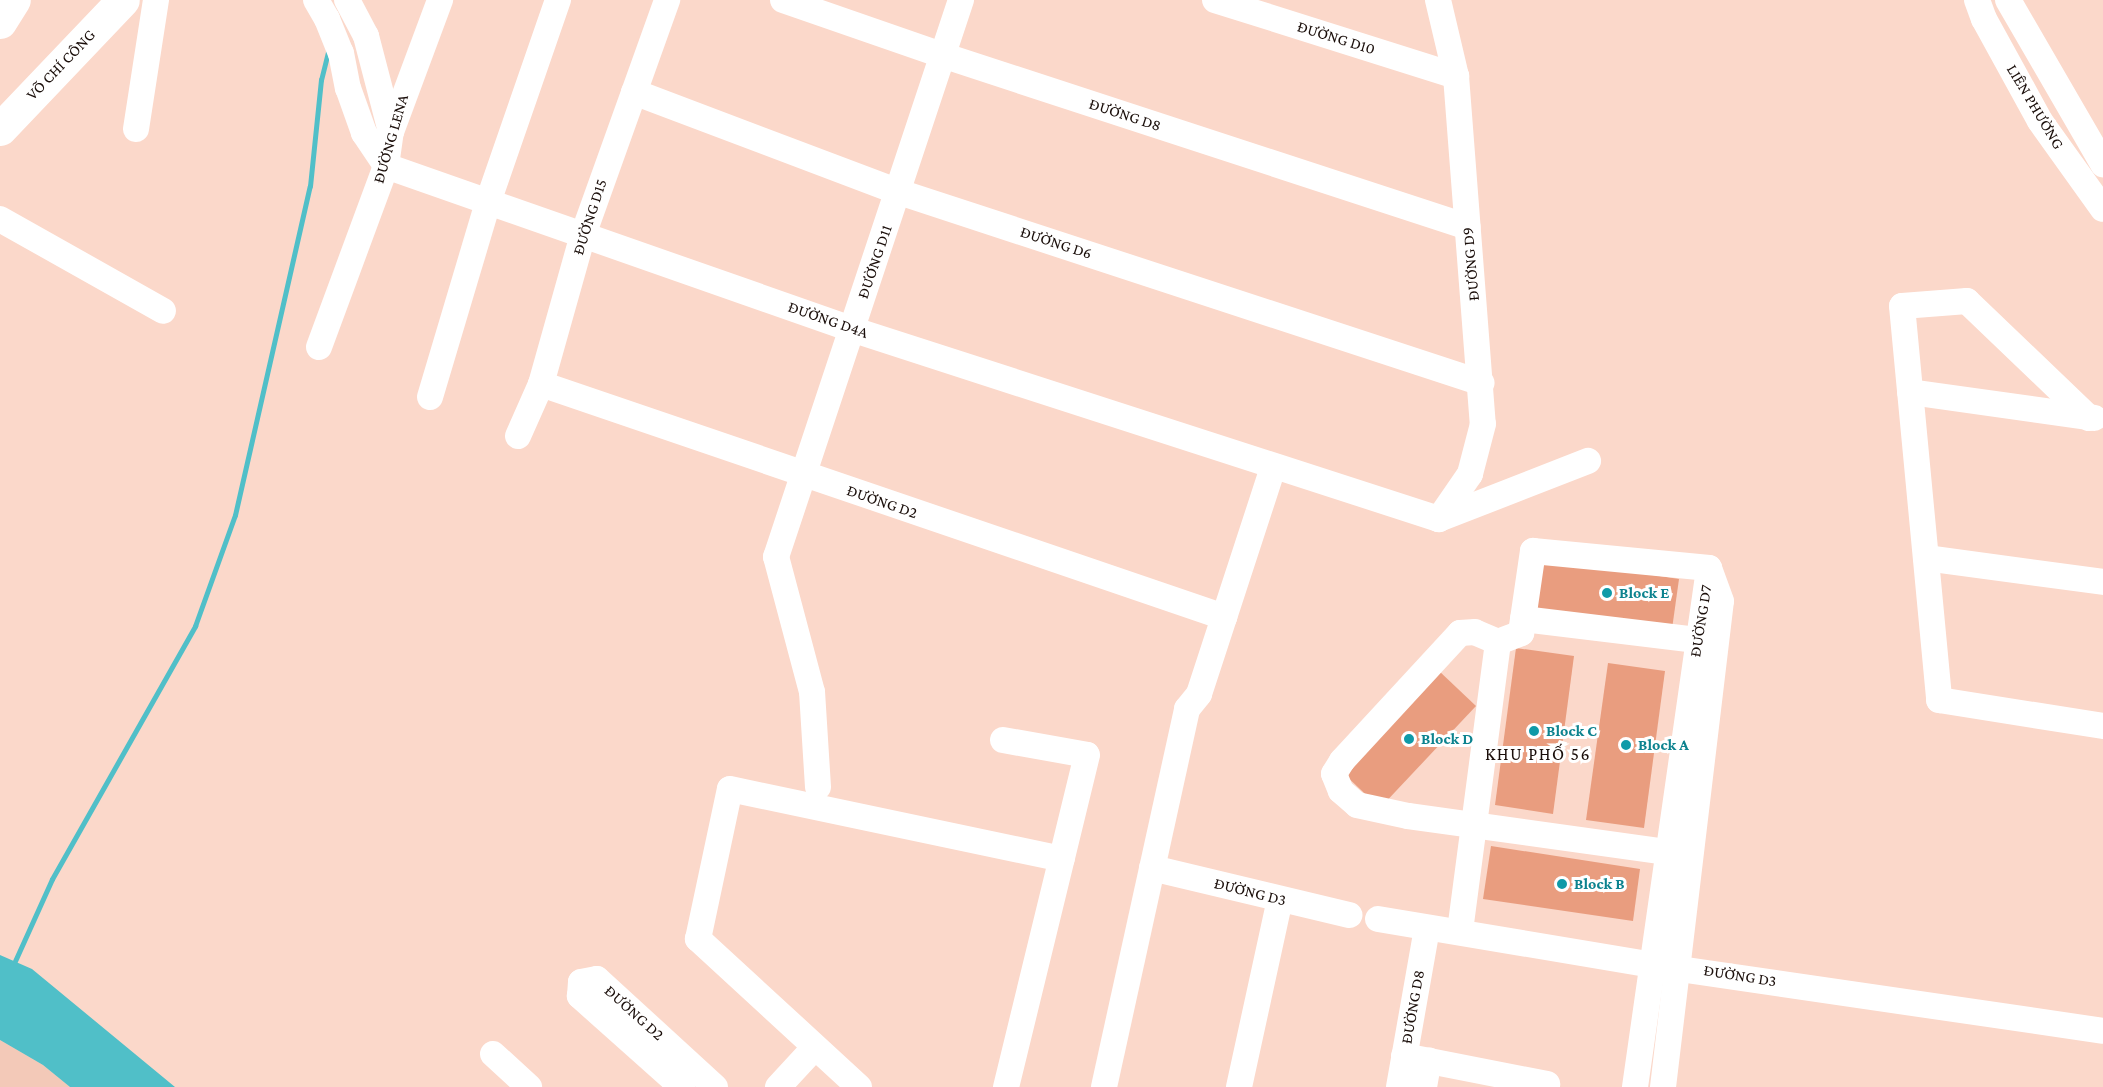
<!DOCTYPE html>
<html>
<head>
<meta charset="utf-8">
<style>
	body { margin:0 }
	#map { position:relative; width:2103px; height:1087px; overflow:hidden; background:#fbd8ca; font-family:"Crimson Pro",serif }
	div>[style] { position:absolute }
	.built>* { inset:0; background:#f3c9b8 }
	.water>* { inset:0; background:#50bfc8 }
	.stream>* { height:5px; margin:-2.5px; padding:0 2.5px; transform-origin:2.5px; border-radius:2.5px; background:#50bfc8 }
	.building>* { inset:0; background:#e99d7f }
	.minor>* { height:26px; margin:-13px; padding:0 13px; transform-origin:13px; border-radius:13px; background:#fff }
	.highway>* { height:33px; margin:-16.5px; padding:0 16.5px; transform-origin:16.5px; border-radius:16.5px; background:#fff }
	.dots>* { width:16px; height:16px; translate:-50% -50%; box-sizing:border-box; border:3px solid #fff; border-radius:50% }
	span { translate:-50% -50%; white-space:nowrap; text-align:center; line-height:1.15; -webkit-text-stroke:6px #fff; paint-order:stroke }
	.street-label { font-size:16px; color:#1a0e0a }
	.culture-label { font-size:16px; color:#0d838f; font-weight:700 }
	.left { translate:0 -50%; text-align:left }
	.neighbourhood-label { font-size:18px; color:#1a0e0a; letter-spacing:1.5px }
</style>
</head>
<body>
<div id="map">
	<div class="built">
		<div style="clip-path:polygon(0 1040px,43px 1065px,70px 1087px,0 1087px)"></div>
	</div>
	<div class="water">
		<div style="clip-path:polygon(0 955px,32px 969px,175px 1087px,70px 1087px,43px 1065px,0 1040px)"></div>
	</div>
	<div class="stream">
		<div style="left:15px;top:961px;width:90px;rotate:-65.7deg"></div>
		<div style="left:52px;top:879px;width:291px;rotate:-60.5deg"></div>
		<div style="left:195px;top:626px;width:118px;rotate:-70.2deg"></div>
		<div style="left:235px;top:515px;width:337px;rotate:-77.2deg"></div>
		<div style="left:310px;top:186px;width:107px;rotate:-84.1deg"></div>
		<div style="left:321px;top:80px;width:33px;rotate:-76deg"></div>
	</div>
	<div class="building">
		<div style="clip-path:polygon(1542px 558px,1679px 579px,1672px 629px,1535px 608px)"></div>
		<div style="clip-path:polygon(1516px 648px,1574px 656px,1553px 814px,1495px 805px)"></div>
		<div style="clip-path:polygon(1608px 663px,1665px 671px,1644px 828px,1586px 820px)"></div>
		<div style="clip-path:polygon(1438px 670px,1476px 706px,1380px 808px,1342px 772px)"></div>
		<div style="clip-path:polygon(1491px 846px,1640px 869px,1633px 921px,1483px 899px)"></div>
	</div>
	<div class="minor">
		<div style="left:316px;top:0;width:22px;rotate:60deg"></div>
		<div style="left:327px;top:19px;width:37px;rotate:68deg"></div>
		<div style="left:341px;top:53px;width:36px;rotate:79deg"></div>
		<div style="left:348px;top:88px;width:48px;rotate:70.4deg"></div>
		<div style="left:364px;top:133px;width:40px;rotate:56deg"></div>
		<div style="left:347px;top:0;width:41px;rotate:62.2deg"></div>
		<div style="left:366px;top:36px;width:99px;rotate:75.4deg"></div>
		<div style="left:783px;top:0;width:168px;rotate:19.1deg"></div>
		<div style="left:942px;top:55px;width:553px;rotate:18.11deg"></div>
		<div style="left:1215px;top:0;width:253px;rotate:17.5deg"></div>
		<div style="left:1438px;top:0;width:78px;rotate:76.7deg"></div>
		<div style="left:1456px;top:76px;width:349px;rotate:85.6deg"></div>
		<div style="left:1483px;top:424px;width:52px;rotate:104.6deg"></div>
		<div style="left:1470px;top:474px;width:55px;rotate:124.6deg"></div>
		<div style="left:1977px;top:0;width:20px;rotate:70deg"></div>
		<div style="left:1984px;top:19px;width:116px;rotate:61.2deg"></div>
		<div style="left:2040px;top:121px;width:108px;rotate:54.4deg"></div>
		<div style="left:2008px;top:0;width:190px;rotate:59.9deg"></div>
		<div style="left:634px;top:92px;width:283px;rotate:20.7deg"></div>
		<div style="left:899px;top:192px;width:613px;rotate:18.14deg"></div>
		<div style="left:136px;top:129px;width:131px;rotate:-81.2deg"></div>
		<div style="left:386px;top:166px;width:493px;rotate:19.3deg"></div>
		<div style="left:851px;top:329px;width:618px;rotate:17.91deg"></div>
		<div style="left:1439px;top:519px;width:160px;rotate:-21.3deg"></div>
		<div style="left:0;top:219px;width:187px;rotate:29.4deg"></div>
		<div style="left:319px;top:347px;width:193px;rotate:-69.7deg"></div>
		<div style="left:386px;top:166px;width:34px;rotate:-82deg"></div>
		<div style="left:391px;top:132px;width:141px;rotate:-69.6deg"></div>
		<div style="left:541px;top:384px;width:722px;rotate:18.84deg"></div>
		<div style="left:1910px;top:392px;width:186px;rotate:8deg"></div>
		<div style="left:430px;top:397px;width:203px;rotate:-73.4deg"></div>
		<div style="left:488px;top:202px;width:214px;rotate:-70.9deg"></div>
		<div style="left:2089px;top:418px;width:169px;rotate:-136.2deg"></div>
		<div style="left:1967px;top:301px;width:65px;rotate:175.6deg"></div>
		<div style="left:1902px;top:306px;width:396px;rotate:84.6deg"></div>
		<div style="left:1939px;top:700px;width:166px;rotate:9deg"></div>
		<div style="left:518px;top:436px;width:57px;rotate:-66.1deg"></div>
		<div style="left:541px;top:384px;width:155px;rotate:-74.3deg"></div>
		<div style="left:583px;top:235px;width:250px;rotate:-70.3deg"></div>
		<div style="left:1926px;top:558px;width:179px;rotate:7.7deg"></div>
		<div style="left:1523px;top:619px;width:175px;rotate:6.9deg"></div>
		<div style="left:1498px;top:642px;width:25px;rotate:-157deg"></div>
		<div style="left:1475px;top:632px;width:15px;rotate:176deg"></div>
		<div style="left:1460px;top:633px;width:174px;rotate:132.7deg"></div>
		<div style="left:1342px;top:761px;width:15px;rotate:122deg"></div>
		<div style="left:1334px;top:774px;width:18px;rotate:68deg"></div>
		<div style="left:1341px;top:791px;width:21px;rotate:41deg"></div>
		<div style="left:1357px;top:805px;width:52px;rotate:12.2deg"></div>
		<div style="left:1408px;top:816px;width:262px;rotate:7.9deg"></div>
		<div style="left:1003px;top:740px;width:85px;rotate:10.1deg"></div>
		<div style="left:1087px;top:755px;width:342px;rotate:103.7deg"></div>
		<div style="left:818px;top:787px;width:95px;rotate:-93.6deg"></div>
		<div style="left:812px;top:692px;width:140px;rotate:-104.9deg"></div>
		<div style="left:776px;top:557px;width:587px;rotate:-71.63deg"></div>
		<div style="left:1152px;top:868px;width:203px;rotate:13.4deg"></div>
		<div style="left:1378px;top:919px;width:278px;rotate:9.5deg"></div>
		<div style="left:1652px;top:965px;width:456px;rotate:8.3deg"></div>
		<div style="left:1460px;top:931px;width:291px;rotate:-82.5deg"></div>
		<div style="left:1498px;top:642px;width:25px;rotate:-21deg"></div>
		<div style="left:1521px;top:633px;width:83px;rotate:-81.7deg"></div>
		<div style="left:1533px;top:551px;width:177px;rotate:5.5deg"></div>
		<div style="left:493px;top:1054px;width:49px;rotate:42.5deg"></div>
		<div style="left:1404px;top:1056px;width:146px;rotate:11.1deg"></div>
		<div style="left:682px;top:1087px;width:137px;rotate:-138.3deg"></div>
		<div style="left:580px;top:996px;width:14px;rotate:-86deg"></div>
		<div style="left:581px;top:982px;width:16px;rotate:-11deg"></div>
		<div style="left:597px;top:979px;width:160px;rotate:42.5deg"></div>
		<div style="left:778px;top:1087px;width:54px;rotate:-47.2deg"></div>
		<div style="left:859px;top:1087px;width:219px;rotate:-137.4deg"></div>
		<div style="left:698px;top:939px;width:153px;rotate:-78deg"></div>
		<div style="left:730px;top:789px;width:339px;rotate:11.9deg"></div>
		<div style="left:1104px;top:1087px;width:387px;rotate:-77.6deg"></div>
		<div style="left:1187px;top:709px;width:19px;rotate:-51deg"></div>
		<div style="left:1199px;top:694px;width:239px;rotate:-71.9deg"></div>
		<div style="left:1239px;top:1087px;width:192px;rotate:-77.7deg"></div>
		<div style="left:1399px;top:1087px;width:161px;rotate:-80deg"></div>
		<div style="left:1424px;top:1087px;width:27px;rotate:-80deg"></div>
		<div style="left:1635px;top:1087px;width:523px;rotate:-81.87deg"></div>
		<div style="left:1663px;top:1087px;width:489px;rotate:-83.2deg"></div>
		<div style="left:1721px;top:601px;width:35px;rotate:-110deg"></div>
	</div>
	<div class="highway">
		<div style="left:0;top:22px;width:26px;rotate:-58deg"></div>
		<div style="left:0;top:129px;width:178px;rotate:-46.4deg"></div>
	</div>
	<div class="dots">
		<div style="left:1607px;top:593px;background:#0f9aa8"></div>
		<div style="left:1534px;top:731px;background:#0f9aa8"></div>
		<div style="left:1409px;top:739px;background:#0f9aa8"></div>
		<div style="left:1626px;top:745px;background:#0f9aa8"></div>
		<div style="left:1562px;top:884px;background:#0f9aa8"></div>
	</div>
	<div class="street-label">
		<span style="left:1336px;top:38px;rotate:17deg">ĐƯỜNG D10</span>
		<span style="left:61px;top:65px;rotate:-46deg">VÕ CHÍ CÔNG</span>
		<span style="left:2035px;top:107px;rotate:59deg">LIÊN PHƯỜNG</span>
		<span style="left:1125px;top:115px;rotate:18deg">ĐƯỜNG D8</span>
		<span style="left:391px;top:139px;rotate:-74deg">ĐƯỜNG LENA</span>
		<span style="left:590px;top:217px;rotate:-72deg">ĐƯỜNG D15</span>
		<span style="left:1056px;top:243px;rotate:18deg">ĐƯỜNG D6</span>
		<span style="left:875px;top:262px;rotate:-71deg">ĐƯỜNG D11</span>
		<span style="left:1471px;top:264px;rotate:-95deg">ĐƯỜNG D9</span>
		<span style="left:828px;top:320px;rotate:19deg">ĐƯỜNG D4A</span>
		<span style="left:882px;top:502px;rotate:19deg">ĐƯỜNG D2</span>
		<span style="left:1701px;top:621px;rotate:-81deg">ĐƯỜNG D7</span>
		<span style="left:1250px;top:892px;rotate:14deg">ĐƯỜNG D3</span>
		<span style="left:1740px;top:976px;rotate:9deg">ĐƯỜNG D3</span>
		<span style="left:1413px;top:1007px;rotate:-80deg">ĐƯỜNG D8</span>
		<span style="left:634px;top:1013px;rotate:42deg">ĐƯỜNG D2</span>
	</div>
	<div class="culture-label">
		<span class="left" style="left:1619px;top:593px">Block E</span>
		<span class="left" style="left:1546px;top:731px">Block C</span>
		<span class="left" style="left:1421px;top:739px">Block D</span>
		<span class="left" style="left:1638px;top:745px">Block A</span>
		<span class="left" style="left:1574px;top:884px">Block B</span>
	</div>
	<div class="neighbourhood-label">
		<span style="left:1538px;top:754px">KHU PHỐ 56</span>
	</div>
</div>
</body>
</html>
